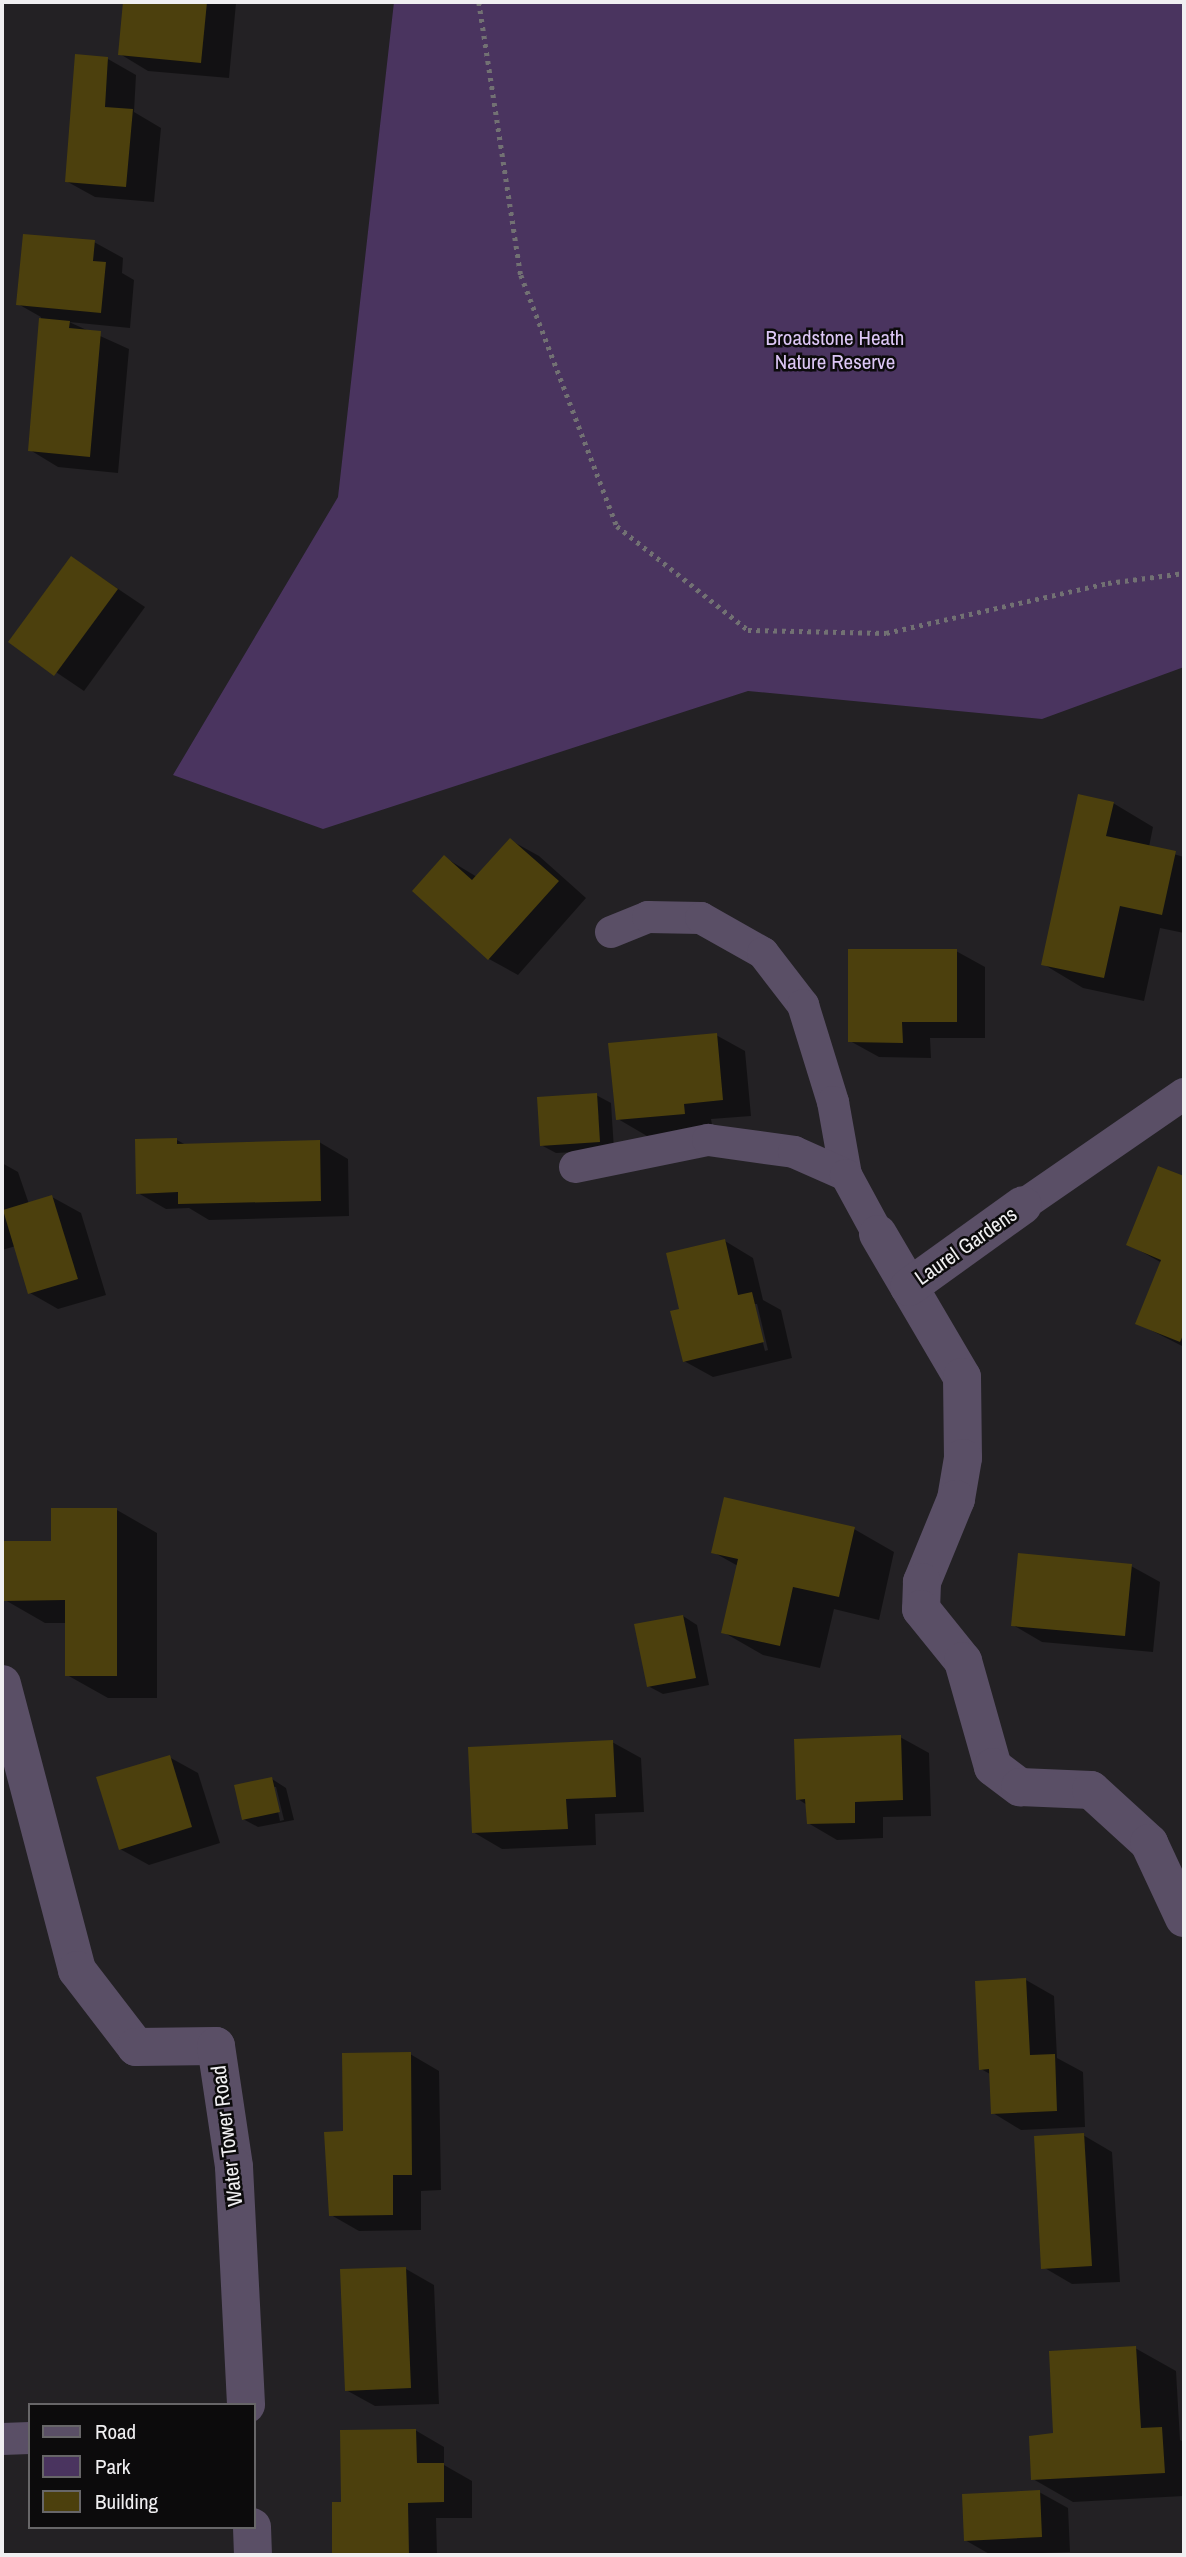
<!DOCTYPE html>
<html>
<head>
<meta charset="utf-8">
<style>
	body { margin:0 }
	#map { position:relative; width:1186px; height:2557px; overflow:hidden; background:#232124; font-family:"Archivo Narrow",sans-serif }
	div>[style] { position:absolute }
	.green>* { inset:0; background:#4a345f }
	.shadow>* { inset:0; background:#0007 }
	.building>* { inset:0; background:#4c400d }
	.path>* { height:4.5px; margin-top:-2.25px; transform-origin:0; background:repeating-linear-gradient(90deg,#727173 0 3.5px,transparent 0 8.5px) }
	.service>* { height:32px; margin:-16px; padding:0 16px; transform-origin:16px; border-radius:16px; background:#5a4f66 }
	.minor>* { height:38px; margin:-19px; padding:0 19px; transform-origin:19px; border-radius:19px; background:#5a4f66 }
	span { translate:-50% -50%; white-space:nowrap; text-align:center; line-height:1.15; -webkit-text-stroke:5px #0c0b0c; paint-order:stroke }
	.park-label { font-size:21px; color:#ddc7f6 }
	.street-label { font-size:21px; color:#f0eff1 }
	.frame { position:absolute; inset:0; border:4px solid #f0eff1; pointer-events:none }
	.legend { position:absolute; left:28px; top:2403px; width:228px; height:126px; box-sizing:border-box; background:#0c0b0c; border:2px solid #676668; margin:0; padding:9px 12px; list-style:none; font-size:21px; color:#f0eff1 }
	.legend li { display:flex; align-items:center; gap:14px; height:35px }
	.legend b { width:35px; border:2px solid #676668 }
</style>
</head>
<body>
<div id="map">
	<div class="green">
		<div style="clip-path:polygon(394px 2px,1184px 2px,1184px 667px,1042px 719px,748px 691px,323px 829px,173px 775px,338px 497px)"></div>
	</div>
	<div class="shadow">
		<div style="clip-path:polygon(125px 2px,236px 3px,229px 78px,148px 71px,120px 54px)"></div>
		<div style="clip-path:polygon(108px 59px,136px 75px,134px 112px,161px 128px,154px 202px,95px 197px,66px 181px)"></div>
		<div style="clip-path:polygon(94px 242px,123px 258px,122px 273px,134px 280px,130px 328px,69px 322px,129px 349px,118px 473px,58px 467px,30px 450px,41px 317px,18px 304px)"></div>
		<div style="clip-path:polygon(72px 558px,145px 607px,84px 691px,10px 641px)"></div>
		<div style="clip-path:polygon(1113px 803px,1153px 827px,1149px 847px,1184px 857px,1184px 933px,1160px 928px,1144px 1001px,1083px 988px,1043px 964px)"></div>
		<div style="clip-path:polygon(510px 840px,539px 856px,586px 898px,518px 975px,489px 959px,414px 891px,444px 857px,477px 877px)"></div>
		<div style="clip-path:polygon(956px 951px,985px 967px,985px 1038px,930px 1038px,931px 1058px,879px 1057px,850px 1041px)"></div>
		<div style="clip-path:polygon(716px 1035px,745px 1051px,751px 1116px,711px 1119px,713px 1130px,647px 1136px,618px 1119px)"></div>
		<div style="clip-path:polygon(596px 1095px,611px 1103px,614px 1150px,556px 1153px,541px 1145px)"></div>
		<div style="clip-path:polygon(177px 1140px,186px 1145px,319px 1142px,348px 1159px,349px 1216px,209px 1220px,189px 1208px,166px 1209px,138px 1193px)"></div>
		<div style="clip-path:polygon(2px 1163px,18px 1172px,29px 1204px,52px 1197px,81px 1213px,106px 1295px,58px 1309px,30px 1293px,16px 1246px,2px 1250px)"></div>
		<div style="clip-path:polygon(1159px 1168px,1184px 1178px,1184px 1347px,1137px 1323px,1162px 1263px,1128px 1244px)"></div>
		<div style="clip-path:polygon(evenodd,725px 1241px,753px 1258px,763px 1300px,781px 1310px,792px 1358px,713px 1377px,684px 1361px,681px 1310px,725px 1241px,753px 1304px,757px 1304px,768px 1350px,765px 1351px,753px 1304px)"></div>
		<div style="clip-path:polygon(117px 1510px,157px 1533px,157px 1698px,108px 1698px,67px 1675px,67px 1623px,45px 1623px,5px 1600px)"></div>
		<div style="clip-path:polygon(854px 1529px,894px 1552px,879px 1620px,834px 1609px,820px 1668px,763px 1655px,723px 1632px,738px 1566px,713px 1552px)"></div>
		<div style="clip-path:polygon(1131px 1566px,1160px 1582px,1153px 1652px,1042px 1642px,1013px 1625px)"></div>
		<div style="clip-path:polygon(683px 1616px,697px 1625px,709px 1685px,663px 1694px,648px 1686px)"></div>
		<div style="clip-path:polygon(900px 1737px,929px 1753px,931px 1816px,883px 1817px,883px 1838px,837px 1840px,808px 1823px,807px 1805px,798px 1799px)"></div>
		<div style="clip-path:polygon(612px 1742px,641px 1758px,644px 1812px,595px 1814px,596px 1845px,502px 1849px,473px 1832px)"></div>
		<div style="clip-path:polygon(169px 1757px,198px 1773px,220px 1843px,149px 1865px,120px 1849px)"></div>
		<div style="clip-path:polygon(evenodd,272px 1779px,286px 1788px,294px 1820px,258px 1827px,243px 1819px,272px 1779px,273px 1787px,276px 1787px,284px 1820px,280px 1821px,273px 1787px)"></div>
		<div style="clip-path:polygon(1026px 1980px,1054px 1996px,1057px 2058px,1083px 2072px,1085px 2127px,1021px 2130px,993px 2113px,990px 2074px,981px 2069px)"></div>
		<div style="clip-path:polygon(410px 2054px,439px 2071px,441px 2190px,421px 2191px,421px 2230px,359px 2231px,331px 2215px,345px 2133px)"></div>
		<div style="clip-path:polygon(1083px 2135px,1112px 2152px,1120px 2282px,1072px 2284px,1043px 2267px)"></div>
		<div style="clip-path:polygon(406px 2269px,434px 2285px,439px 2404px,375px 2406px,346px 2390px)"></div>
		<div style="clip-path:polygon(1135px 2348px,1176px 2371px,1180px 2440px,1184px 2442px,1184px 2496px,1073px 2502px,1033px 2479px,1055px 2435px)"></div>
		<div style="clip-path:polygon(415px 2430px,444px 2447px,444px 2465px,472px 2481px,472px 2518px,436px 2518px,437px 2555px,334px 2555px,334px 2504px,343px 2504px)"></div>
		<div style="clip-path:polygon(1039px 2492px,1068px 2508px,1070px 2552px,991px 2555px,965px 2540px)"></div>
	</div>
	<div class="building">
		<div style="clip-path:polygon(123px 2px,207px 2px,201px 63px,118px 55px)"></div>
		<div style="clip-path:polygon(75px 54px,108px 57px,105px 107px,133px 109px,126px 187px,65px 182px)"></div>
		<div style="clip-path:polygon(23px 234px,95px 240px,93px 261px,106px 262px,101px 313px,16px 305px)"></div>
		<div style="clip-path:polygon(39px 318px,70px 321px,69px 328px,101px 331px,90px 457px,28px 451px)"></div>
		<div style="clip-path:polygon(71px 556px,118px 589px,54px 676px,8px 642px)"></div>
		<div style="clip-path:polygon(1078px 794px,1114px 802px,1106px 836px,1176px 851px,1162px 915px,1120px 906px,1104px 978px,1041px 965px)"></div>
		<div style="clip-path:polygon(510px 838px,559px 881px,488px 960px,412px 891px,444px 855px,472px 880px)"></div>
		<div style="clip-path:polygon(848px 949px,957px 949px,957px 1022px,902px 1022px,903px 1043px,848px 1042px)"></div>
		<div style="clip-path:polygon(717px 1033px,723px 1100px,684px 1104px,685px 1114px,616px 1120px,608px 1043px)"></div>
		<div style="clip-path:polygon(597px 1093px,600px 1142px,540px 1146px,537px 1097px)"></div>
		<div style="clip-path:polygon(177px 1138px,177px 1144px,320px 1140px,321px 1201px,178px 1204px,178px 1192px,136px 1194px,135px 1139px)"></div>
		<div style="clip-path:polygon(1158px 1166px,1184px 1176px,1184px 1333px,1180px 1342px,1135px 1324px,1161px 1260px,1126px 1245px)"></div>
		<div style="clip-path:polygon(52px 1195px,78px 1279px,28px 1294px,3px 1210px)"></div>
		<div style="clip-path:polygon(725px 1239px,738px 1295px,752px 1292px,764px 1342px,683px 1362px,670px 1311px,679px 1309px,666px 1253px)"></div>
		<div style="clip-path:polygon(724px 1497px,855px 1527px,839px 1597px,793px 1587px,780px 1646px,721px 1633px,738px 1559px,711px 1553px)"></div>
		<div style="clip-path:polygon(51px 1508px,117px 1508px,117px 1676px,65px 1676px,65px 1600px,3px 1601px,3px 1541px,51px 1541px)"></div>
		<div style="clip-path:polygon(1018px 1553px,1132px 1564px,1125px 1636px,1011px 1626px)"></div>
		<div style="clip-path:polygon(683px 1615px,696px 1678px,647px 1687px,634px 1624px)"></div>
		<div style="clip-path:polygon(901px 1735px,903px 1800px,855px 1802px,855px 1823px,807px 1824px,805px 1799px,796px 1800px,794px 1739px)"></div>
		<div style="clip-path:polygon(613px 1740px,616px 1797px,566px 1799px,568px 1829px,472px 1833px,468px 1747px)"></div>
		<div style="clip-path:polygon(170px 1755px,192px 1827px,119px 1850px,96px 1777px)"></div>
		<div style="clip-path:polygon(272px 1777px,280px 1812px,242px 1820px,234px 1785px)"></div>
		<div style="clip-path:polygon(1026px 1978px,1030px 2055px,1055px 2054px,1057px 2111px,991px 2114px,989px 2069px,979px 2070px,975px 1981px)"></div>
		<div style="clip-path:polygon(411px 2052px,412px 2175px,393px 2175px,393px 2215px,329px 2216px,324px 2132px,343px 2131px,342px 2053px)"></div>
		<div style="clip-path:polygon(1084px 2133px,1092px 2266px,1041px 2269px,1034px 2136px)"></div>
		<div style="clip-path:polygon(406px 2267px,411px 2388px,345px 2391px,340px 2269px)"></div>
		<div style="clip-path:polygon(1136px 2346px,1141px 2428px,1162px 2427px,1165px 2473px,1031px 2480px,1029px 2436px,1053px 2433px,1049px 2351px)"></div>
		<div style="clip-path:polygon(416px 2429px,417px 2463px,444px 2463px,444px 2502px,408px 2503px,409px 2555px,332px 2555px,332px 2502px,341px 2502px,340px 2430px)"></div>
		<div style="clip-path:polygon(1040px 2490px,1042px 2537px,964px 2541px,962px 2494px)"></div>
	</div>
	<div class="path">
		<div style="left:479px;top:2px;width:276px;rotate:81.3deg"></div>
		<div style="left:521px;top:275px;width:269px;rotate:69.1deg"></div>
		<div style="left:617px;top:526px;width:167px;rotate:38.4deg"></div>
		<div style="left:748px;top:630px;width:138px;rotate:1.2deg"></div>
		<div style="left:886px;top:633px;width:228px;rotate:-12.7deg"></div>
		<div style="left:1108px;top:583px;width:77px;rotate:-7.5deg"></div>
	</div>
	<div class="service">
		<div style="left:611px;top:932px;width:40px;rotate:-22deg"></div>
		<div style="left:648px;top:917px;width:53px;rotate:1.1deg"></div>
		<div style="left:701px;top:918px;width:71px;rotate:29.4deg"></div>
		<div style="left:763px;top:953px;width:66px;rotate:52.4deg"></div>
		<div style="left:803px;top:1005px;width:102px;rotate:72.8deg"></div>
		<div style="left:833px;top:1102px;width:74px;rotate:79.9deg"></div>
		<div style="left:575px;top:1167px;width:136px;rotate:-11.5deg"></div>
		<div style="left:708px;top:1140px;width:87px;rotate:7.9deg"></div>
		<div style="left:794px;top:1152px;width:57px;rotate:23.9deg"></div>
		<div style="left:846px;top:1175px;width:67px;rotate:61.5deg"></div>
		<div style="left:1023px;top:1205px;width:196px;rotate:-34.6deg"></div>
		<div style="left:2px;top:2439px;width:28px;rotate:-2deg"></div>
	</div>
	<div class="minor">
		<div style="left:878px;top:1234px;width:166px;rotate:59.6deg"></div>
		<div style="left:962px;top:1377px;width:81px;rotate:89.3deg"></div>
		<div style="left:963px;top:1458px;width:42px;rotate:99.7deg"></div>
		<div style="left:956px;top:1499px;width:90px;rotate:112.3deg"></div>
		<div style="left:922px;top:1582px;width:27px;rotate:92deg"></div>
		<div style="left:921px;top:1609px;width:67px;rotate:51.1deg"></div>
		<div style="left:963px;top:1661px;width:110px;rotate:74.2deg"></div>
		<div style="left:993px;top:1767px;width:34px;rotate:37deg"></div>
		<div style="left:1020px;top:1787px;width:71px;rotate:2.4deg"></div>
		<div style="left:1091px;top:1790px;width:79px;rotate:42.4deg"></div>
		<div style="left:1149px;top:1843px;width:83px;rotate:65deg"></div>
		<div style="left:909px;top:1287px;width:140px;rotate:-35.7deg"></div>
		<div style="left:2px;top:1684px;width:296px;rotate:75.3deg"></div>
		<div style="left:77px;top:1970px;width:97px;rotate:52.5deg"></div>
		<div style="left:136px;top:2047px;width:80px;rotate:-0.7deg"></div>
		<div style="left:216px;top:2046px;width:122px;rotate:81.5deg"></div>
		<div style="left:234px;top:2167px;width:238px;rotate:87.1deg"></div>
		<div style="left:252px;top:2527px;width:28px;rotate:88deg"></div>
	</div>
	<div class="park-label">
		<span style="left:835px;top:350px">Broadstone Heath<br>Nature Reserve</span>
	</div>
	<div class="street-label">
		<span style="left:966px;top:1246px;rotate:-35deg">Laurel Gardens</span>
		<span style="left:227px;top:2136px;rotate:-97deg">Water Tower Road</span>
	</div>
	<div class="frame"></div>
	<ul class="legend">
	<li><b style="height:9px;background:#5a4f66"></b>Road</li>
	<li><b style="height:19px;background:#4a345f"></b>Park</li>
	<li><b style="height:19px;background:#4c400d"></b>Building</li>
	</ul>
</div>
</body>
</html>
